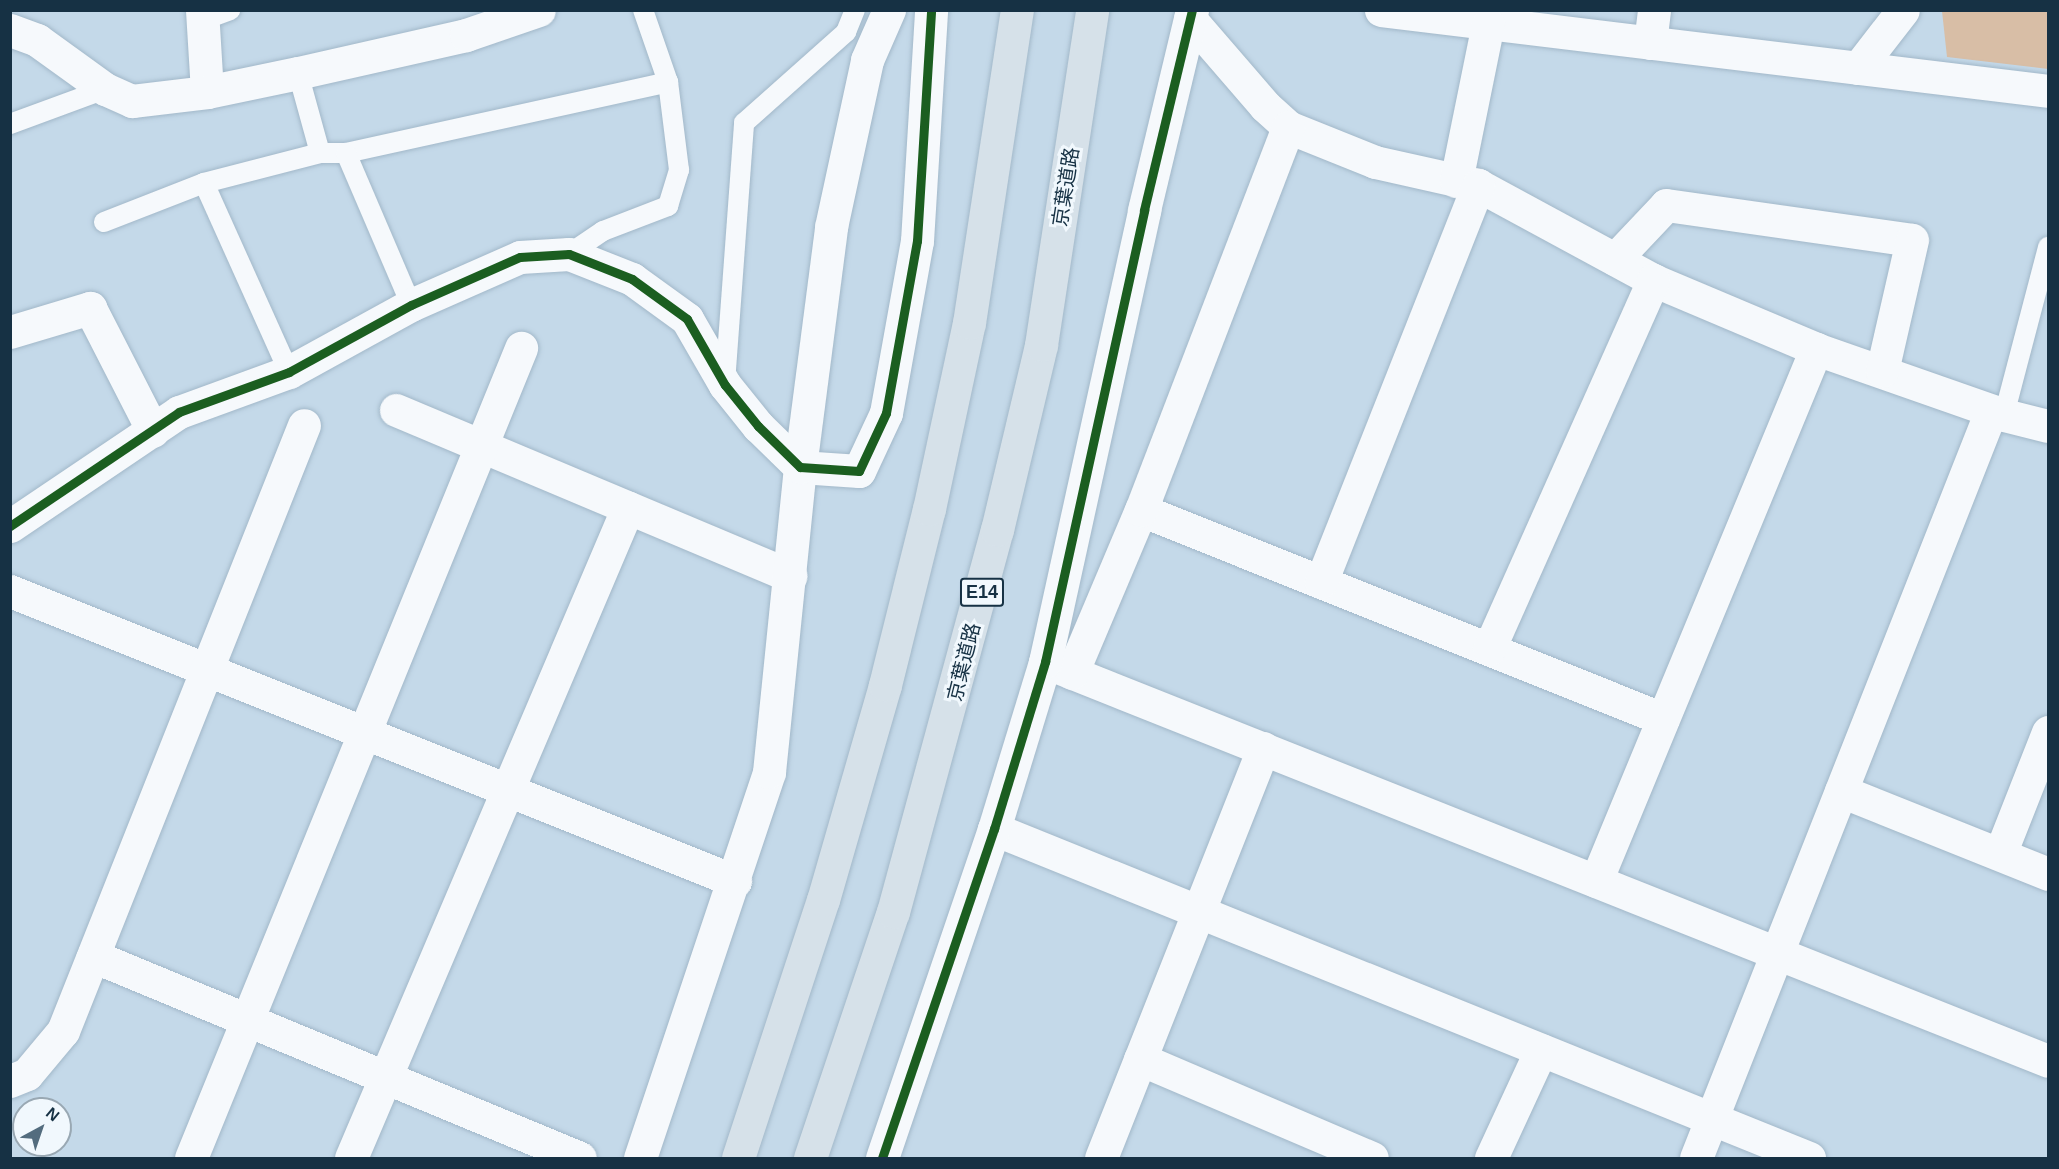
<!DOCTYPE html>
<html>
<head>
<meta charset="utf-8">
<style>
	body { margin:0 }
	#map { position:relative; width:2059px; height:1169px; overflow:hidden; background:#c4d9e9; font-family:Helvetica,"Noto Sans JP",sans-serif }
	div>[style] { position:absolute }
	.green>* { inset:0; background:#d8bea6 }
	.roads { filter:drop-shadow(0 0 2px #a2b8c9) drop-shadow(0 0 2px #a2b8c9) }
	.service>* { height:20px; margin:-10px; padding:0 10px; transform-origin:10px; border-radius:10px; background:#f6f9fc }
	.minor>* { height:33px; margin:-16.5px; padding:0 16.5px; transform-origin:16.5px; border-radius:16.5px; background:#f6f9fc }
	.tertiary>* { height:33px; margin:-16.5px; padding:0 16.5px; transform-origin:16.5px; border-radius:16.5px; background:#f6f9fc }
	.motorway>* { height:33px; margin:-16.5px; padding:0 16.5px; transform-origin:16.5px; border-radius:16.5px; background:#d6e1e9 }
	.cycleway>* { height:9px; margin:-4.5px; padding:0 4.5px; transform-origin:4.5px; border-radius:4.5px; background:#1b5e20 }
	span { translate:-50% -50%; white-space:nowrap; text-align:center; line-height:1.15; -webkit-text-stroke:6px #f1f8fd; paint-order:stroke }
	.shield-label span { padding:2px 4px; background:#f1f8fd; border:2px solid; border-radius:4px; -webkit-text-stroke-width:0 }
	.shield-label { font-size:18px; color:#163144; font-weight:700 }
	.street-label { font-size:20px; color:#163144 }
	.frame { position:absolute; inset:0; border:12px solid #163144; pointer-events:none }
	.north { position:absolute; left:12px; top:1097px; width:60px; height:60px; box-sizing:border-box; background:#f1f8fd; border:2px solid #99a8b3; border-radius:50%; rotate:40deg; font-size:16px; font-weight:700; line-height:24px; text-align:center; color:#163144 }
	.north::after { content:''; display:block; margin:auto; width:21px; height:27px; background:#536c7e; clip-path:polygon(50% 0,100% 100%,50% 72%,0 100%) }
</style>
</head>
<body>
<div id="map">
	<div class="green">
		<div style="clip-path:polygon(1942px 11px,2048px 11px,2048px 69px,1947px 57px)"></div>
	</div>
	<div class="roads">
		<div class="service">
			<div style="left:203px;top:20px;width:29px;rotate:-20deg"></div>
			<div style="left:298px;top:73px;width:83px;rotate:74.6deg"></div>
			<div style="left:320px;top:153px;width:26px"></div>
			<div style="left:346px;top:153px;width:330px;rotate:-12.4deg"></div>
			<div style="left:10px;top:124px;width:101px;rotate:-20.2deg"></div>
			<div style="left:346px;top:153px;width:165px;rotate:66.8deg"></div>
			<div style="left:204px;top:183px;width:207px;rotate:65.8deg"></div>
			<div style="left:104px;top:222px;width:107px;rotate:-21.3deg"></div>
			<div style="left:204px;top:183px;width:120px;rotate:-14.5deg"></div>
			<div style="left:569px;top:254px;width:41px;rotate:-34.1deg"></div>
			<div style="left:603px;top:231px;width:70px;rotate:-21deg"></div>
			<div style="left:668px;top:206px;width:38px;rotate:-73deg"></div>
			<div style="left:679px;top:170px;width:89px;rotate:-97.1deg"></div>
			<div style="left:668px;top:82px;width:76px;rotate:-109.1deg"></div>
			<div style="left:725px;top:383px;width:261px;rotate:-85.8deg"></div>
			<div style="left:744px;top:123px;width:137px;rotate:-41.7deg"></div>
			<div style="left:846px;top:32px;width:24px;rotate:-68deg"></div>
			<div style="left:2004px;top:415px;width:174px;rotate:-75.3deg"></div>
		</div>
		<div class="minor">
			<div style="left:202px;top:10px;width:82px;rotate:86.5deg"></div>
			<div style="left:1381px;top:10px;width:672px;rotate:6.92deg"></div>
			<div style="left:1190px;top:19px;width:115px;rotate:49.2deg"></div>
			<div style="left:1265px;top:106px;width:31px;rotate:42deg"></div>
			<div style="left:1288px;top:127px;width:94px;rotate:21.9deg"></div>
			<div style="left:1375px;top:162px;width:106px;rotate:12.6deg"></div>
			<div style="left:1478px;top:185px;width:199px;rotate:28.5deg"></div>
			<div style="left:1653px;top:280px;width:177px;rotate:22.9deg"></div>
			<div style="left:1816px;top:349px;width:199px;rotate:19.3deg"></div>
			<div style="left:2004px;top:415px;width:45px;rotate:14deg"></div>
			<div style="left:10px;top:30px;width:29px;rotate:20deg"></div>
			<div style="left:37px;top:40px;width:84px;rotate:35.8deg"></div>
			<div style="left:105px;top:89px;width:30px;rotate:24deg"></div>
			<div style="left:132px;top:101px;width:76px;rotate:-6.8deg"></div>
			<div style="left:207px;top:92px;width:93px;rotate:-11.8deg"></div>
			<div style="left:298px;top:73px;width:172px;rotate:-12.7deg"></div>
			<div style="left:466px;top:35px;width:77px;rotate:-18.9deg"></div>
			<div style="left:1650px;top:43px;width:33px;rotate:-83deg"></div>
			<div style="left:1858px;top:68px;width:73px;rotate:-52.2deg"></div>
			<div style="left:1456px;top:181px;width:160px;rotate:-78.5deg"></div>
			<div style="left:1615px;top:259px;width:74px;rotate:-46.6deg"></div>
			<div style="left:1666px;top:205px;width:248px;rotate:8.1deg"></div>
			<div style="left:1912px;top:240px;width:134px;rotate:102.9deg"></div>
			<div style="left:10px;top:332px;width:84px;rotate:-16.7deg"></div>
			<div style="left:90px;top:308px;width:138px;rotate:62.9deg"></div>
			<div style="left:396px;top:410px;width:428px;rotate:22.8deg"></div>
			<div style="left:1141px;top:510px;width:562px;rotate:21.82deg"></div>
			<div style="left:10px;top:526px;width:204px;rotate:-34deg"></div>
			<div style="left:179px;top:412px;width:117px;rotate:-20deg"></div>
			<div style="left:289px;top:372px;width:139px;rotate:-28.8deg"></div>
			<div style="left:411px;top:305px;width:119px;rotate:-23.8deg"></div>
			<div style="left:520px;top:257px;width:49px;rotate:-3.5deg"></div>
			<div style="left:569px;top:254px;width:68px;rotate:21.6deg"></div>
			<div style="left:632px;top:279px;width:68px;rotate:36deg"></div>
			<div style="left:687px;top:319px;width:76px;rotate:60.1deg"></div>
			<div style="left:725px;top:385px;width:53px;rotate:51.2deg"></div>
			<div style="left:758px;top:426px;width:59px;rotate:44.3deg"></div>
			<div style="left:800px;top:467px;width:59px;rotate:3.9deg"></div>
			<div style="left:859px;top:471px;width:64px;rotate:-65deg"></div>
			<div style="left:886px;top:413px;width:175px;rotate:-79.8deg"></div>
			<div style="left:917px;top:241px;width:231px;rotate:-86.5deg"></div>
			<div style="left:1321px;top:582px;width:427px;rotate:-68.4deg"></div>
			<div style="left:10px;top:591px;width:781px;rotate:21.8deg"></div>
			<div style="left:1489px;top:649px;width:404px;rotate:-66deg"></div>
			<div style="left:1045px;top:662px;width:1079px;rotate:21.69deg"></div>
			<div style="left:1072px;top:673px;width:177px;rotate:-67.1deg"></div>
			<div style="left:1141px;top:510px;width:410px;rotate:-69deg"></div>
			<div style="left:1841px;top:791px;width:223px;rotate:21.8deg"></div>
			<div style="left:994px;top:829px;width:879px;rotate:21.98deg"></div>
			<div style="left:2000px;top:854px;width:131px;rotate:-68.5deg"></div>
			<div style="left:1596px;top:881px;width:576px;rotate:-67.53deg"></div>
			<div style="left:93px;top:956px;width:527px;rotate:22.53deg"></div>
			<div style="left:1140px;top:1059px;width:252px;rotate:23.1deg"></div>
			<div style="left:10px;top:1081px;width:18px;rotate:-22deg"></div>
			<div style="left:27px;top:1074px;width:56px;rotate:-50.1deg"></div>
			<div style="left:63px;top:1031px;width:652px;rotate:-68.31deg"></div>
			<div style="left:191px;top:1158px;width:875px;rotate:-67.83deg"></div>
			<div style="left:351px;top:1158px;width:707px;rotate:-66.95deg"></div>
			<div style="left:1101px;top:1158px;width:441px;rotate:-68.4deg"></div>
			<div style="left:1491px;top:1158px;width:119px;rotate:-65.2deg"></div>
			<div style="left:1696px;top:1158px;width:803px;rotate:-68.45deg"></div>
		</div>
		<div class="tertiary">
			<div style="left:640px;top:1158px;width:407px;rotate:-71.5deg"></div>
			<div style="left:769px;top:772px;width:307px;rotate:-84.2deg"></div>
			<div style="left:800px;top:467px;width:242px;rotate:-82.6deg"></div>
			<div style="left:831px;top:227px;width:171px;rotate:-77.8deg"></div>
			<div style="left:867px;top:60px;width:55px;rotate:-66.3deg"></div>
			<div style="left:882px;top:1158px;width:348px;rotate:-71.2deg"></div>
			<div style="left:994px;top:829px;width:175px;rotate:-73deg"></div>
			<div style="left:1045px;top:662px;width:463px;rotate:-77.6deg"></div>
			<div style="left:1144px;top:210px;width:206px;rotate:-76.5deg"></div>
		</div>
		<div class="motorway">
			<div style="left:738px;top:1158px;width:272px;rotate:-71.8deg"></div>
			<div style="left:823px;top:900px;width:224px;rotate:-73.9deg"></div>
			<div style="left:885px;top:685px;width:181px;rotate:-76deg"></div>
			<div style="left:929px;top:509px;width:190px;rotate:-77.9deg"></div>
			<div style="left:969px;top:323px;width:317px;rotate:-81.3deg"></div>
			<div style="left:810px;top:1158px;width:260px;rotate:-71.4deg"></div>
			<div style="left:893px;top:912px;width:396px;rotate:-74.8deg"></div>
			<div style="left:997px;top:530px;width:190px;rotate:-76.6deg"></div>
			<div style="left:1041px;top:345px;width:339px;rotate:-81.3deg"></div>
		</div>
	</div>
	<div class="cycleway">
		<div style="left:10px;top:526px;width:204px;rotate:-34deg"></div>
		<div style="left:179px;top:412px;width:117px;rotate:-20deg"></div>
		<div style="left:289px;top:372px;width:139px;rotate:-28.8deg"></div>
		<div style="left:411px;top:305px;width:119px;rotate:-23.8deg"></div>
		<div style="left:520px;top:257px;width:49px;rotate:-3.5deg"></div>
		<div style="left:569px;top:254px;width:68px;rotate:21.6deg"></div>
		<div style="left:632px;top:279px;width:68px;rotate:36deg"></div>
		<div style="left:687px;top:319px;width:76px;rotate:60.1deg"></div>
		<div style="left:725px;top:385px;width:53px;rotate:51.2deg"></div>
		<div style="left:758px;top:426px;width:59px;rotate:44.3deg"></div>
		<div style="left:800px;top:467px;width:59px;rotate:3.9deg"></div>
		<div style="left:859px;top:471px;width:64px;rotate:-65deg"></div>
		<div style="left:886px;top:413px;width:175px;rotate:-79.8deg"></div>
		<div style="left:917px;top:241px;width:231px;rotate:-86.5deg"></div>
		<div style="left:882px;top:1158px;width:348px;rotate:-71.2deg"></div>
		<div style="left:994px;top:829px;width:175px;rotate:-73deg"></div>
		<div style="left:1045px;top:662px;width:463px;rotate:-77.6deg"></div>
		<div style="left:1144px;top:210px;width:206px;rotate:-76.5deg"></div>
	</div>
	<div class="shield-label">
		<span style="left:982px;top:592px">E14</span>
	</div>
	<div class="street-label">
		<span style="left:1066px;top:187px;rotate:-81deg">京葉道路</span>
		<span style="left:964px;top:662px;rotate:-76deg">京葉道路</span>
	</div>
	<div class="frame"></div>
	<div class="north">N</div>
</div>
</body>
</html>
